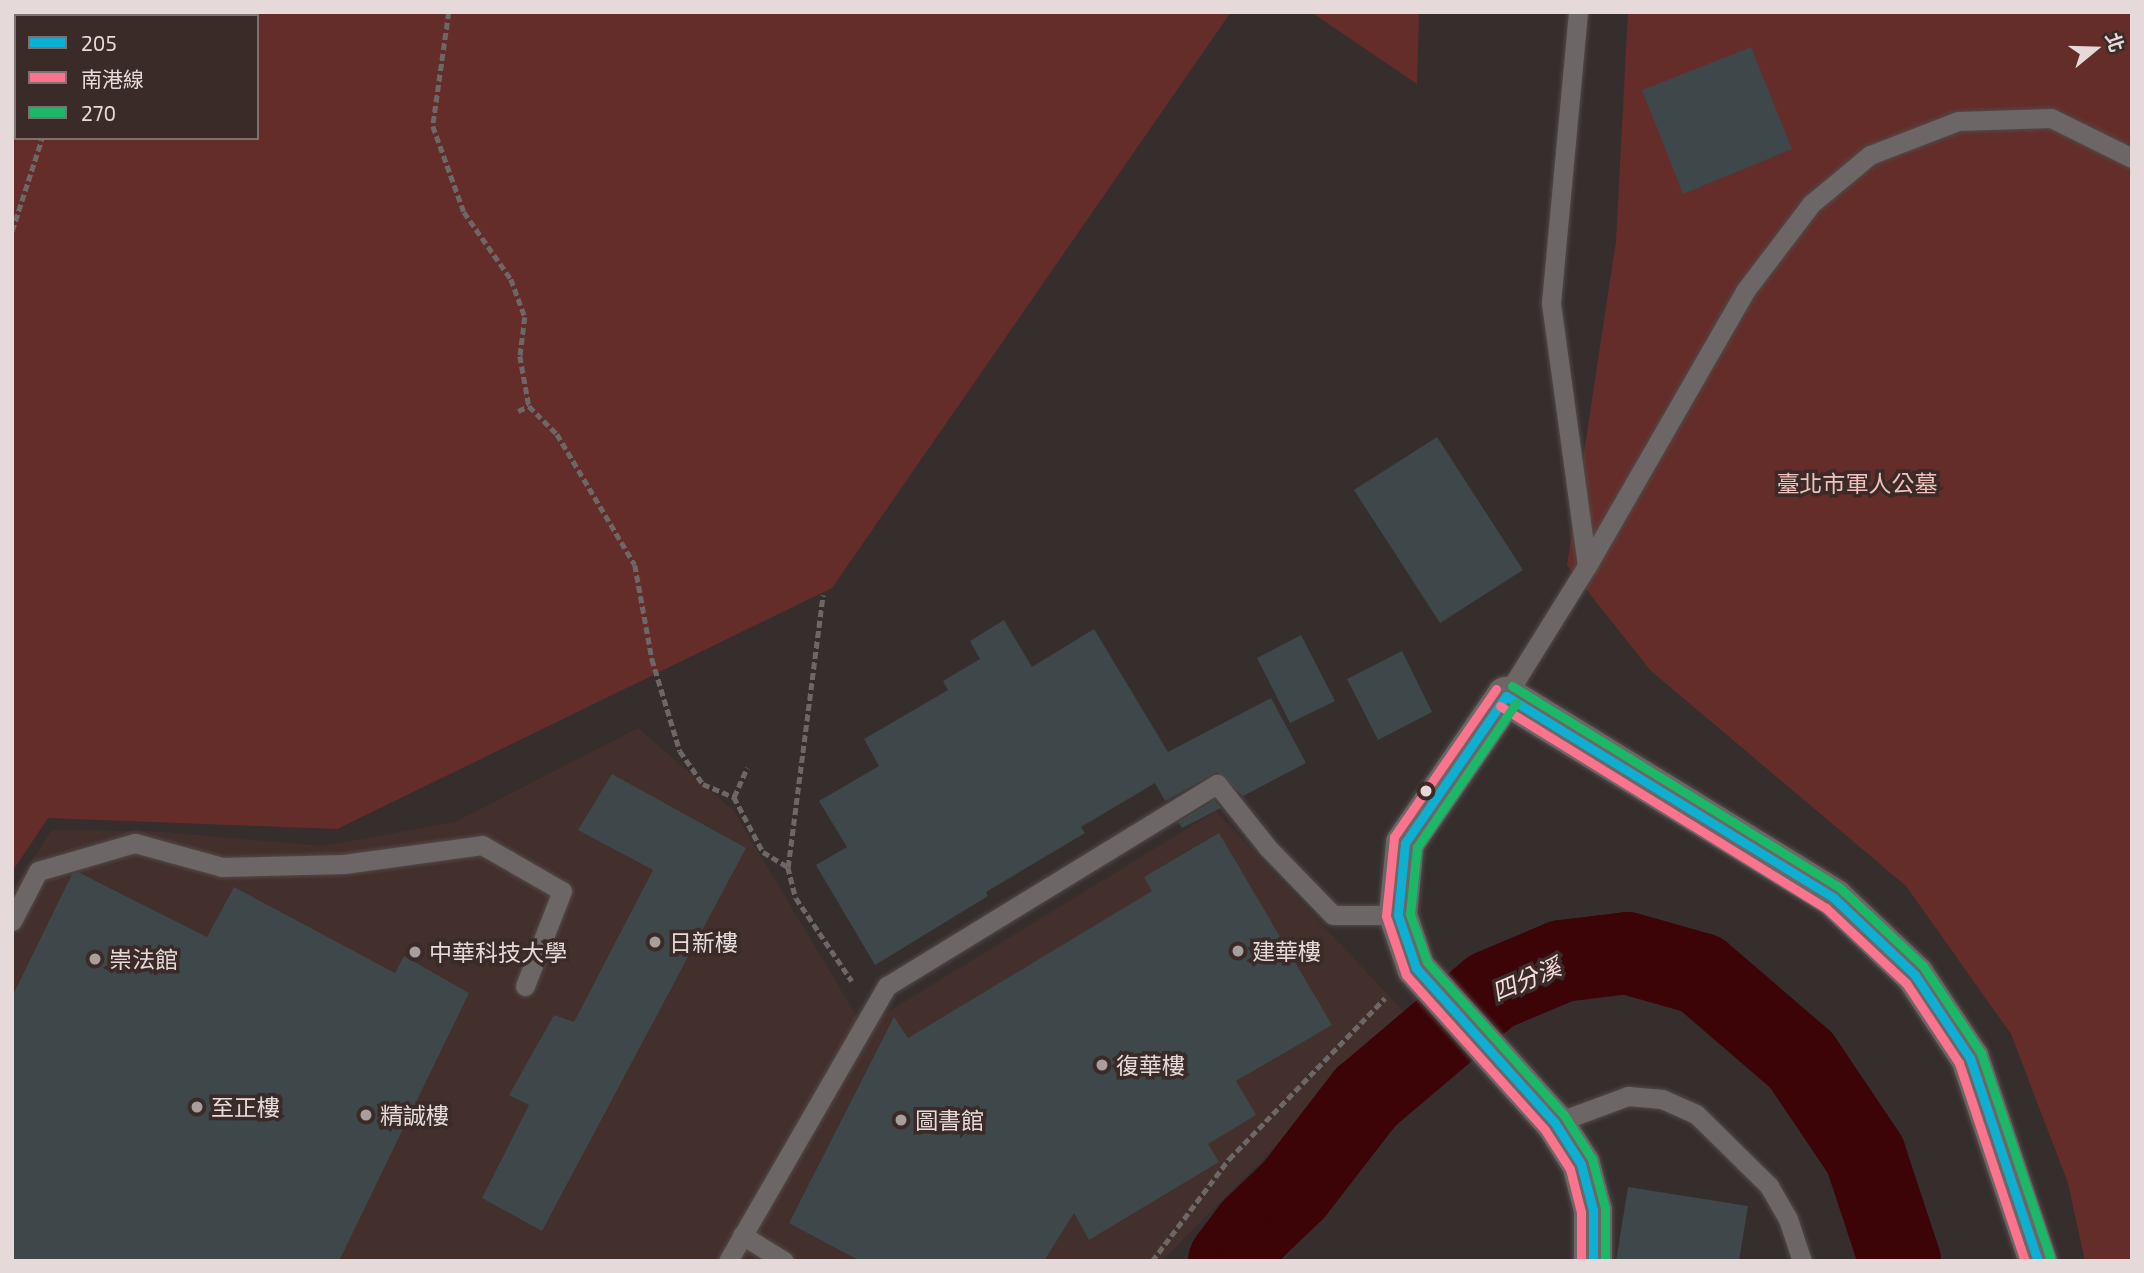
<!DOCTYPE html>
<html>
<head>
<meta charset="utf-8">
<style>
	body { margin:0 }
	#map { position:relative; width:2144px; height:1273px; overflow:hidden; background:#362e2d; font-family:"Exo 2","Noto Sans TC",sans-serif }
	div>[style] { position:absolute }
	.built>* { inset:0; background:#432f2c }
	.green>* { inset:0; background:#642d29 }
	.river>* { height:82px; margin:-41px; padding:0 41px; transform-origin:41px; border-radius:41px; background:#3c0406 }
	.building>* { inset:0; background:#3e4749 }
	.path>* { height:4.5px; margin-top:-2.25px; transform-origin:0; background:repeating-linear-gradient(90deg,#6d6767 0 7px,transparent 0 10.5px) }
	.roads { filter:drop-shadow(0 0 2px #524a49) drop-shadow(0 0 2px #524a49) }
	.lane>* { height:19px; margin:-9.5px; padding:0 9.5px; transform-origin:9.5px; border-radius:9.5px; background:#6d6666 }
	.street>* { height:38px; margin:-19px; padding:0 19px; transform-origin:19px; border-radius:19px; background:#6d6666 }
	.bus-1>* { height:9px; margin:-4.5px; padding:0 4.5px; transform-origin:4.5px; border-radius:4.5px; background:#0dafd3 }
	.bus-2>* { height:9px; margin:-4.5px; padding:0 4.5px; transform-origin:4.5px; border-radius:4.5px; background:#fc738d }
	.bus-3>* { height:9px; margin:-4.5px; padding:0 4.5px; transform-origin:4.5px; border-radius:4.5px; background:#1ab867 }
	.dots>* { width:19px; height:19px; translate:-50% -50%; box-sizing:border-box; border:4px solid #3a2b29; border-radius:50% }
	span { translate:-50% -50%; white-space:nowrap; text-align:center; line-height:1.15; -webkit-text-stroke:7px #3a2b29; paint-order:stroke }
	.park-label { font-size:23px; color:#f2c0ba }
	.poi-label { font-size:23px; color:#e5dad9 }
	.left { translate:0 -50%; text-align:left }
	.water-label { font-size:24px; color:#f6ddd9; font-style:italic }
	.frame { position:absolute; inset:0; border:14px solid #e5dad9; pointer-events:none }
	.legend { position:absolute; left:14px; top:14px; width:245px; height:126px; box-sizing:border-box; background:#3a2b29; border:2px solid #7e716f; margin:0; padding:9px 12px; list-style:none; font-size:21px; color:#e5dad9 }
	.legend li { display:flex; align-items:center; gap:14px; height:35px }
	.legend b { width:35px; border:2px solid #7e716f }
	.north { position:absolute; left:2060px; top:14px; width:70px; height:70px; -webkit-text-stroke:5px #3a2b29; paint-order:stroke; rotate:71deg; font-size:19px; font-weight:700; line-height:28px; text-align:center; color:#e5dad9 }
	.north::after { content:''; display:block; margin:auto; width:24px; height:32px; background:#e5dad9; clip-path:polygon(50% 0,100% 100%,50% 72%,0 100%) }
</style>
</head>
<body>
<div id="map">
	<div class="built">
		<div style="clip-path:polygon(638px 728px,734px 811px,863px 1027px,1216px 811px,1406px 1014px,1162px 1261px,12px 1261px,12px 891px,52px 830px,151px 831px,323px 846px,455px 822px)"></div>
	</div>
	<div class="green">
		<div style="clip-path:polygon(evenodd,12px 12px,1231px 12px,832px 588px,337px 829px,48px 818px,12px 872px,12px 12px,16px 16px,257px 16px,257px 138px,16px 138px,16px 16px)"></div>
		<div style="clip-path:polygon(1311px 12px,1419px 12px,1417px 84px)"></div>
		<div style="clip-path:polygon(1628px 12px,2132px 12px,2132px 1261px,2085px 1261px,2068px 1183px,2011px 1034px,1906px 886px,1650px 670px,1567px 565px,1616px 241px)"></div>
	</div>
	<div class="river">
		<div style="left:1229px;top:1261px;width:40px;rotate:-53deg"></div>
		<div style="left:1253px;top:1229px;width:57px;rotate:-43.6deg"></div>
		<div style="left:1294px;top:1190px;width:118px;rotate:-52.3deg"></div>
		<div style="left:1366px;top:1097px;width:164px;rotate:-40.3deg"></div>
		<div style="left:1491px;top:991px;width:77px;rotate:-22.9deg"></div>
		<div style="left:1562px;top:961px;width:65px;rotate:-7deg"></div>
		<div style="left:1627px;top:953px;width:77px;rotate:15.8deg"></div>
		<div style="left:1701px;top:974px;width:132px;rotate:40.7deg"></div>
		<div style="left:1801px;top:1060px;width:115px;rotate:56deg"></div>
		<div style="left:1865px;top:1155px;width:112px;rotate:71.7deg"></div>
	</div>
	<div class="building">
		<div style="clip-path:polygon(1751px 47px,1792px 149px,1683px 194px,1642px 90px)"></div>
		<div style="clip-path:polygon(1437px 437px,1523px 570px,1440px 623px,1354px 490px)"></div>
		<div style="clip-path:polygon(1004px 620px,1032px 667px,1094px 629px,1168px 752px,1271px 698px,1306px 763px,1243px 796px,1217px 772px,1165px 801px,1155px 783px,1081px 827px,1085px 833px,986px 892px,988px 896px,875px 965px,816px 865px,847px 847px,819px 801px,879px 766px,864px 739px,948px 690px,943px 681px,980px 659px,970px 641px)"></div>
		<div style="clip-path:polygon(1301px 635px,1335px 701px,1290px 723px,1257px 658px)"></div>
		<div style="clip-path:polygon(1402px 651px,1432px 712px,1378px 740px,1347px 679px)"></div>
		<div style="clip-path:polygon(612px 774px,746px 848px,542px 1231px,482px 1198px,529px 1105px,509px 1095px,554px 1015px,574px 1022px,653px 870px,578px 830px)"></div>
		<div style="clip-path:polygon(1214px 800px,1221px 808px,1182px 828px,1178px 822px)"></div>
		<div style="clip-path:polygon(1219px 833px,1332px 1025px,1236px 1081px,1256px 1115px,1208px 1144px,1219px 1162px,1089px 1240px,1074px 1213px,1044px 1261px,860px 1261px,789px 1223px,894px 1017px,908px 1038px,1152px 891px,1144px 877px)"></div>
		<div style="clip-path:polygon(78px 872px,207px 937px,234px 887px,395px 973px,404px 956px,469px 993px,339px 1261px,12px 1261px,12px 997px,72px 874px)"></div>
		<div style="clip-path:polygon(1628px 1187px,1748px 1206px,1739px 1261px,1616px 1261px)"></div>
	</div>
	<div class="path">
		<div style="left:449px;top:12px;width:115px;rotate:98deg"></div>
		<div style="left:433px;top:126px;width:91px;rotate:70.2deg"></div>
		<div style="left:464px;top:212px;width:82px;rotate:55deg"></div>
		<div style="left:511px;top:279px;width:40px;rotate:69.8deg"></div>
		<div style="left:525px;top:317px;width:39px;rotate:97deg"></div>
		<div style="left:520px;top:356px;width:51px;rotate:79.8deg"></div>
		<div style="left:529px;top:406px;width:40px;rotate:45deg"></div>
		<div style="left:557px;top:434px;width:152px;rotate:59.2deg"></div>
		<div style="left:635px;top:565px;width:96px;rotate:79.7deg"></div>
		<div style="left:652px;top:659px;width:96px;rotate:73.1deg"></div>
		<div style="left:680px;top:751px;width:40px;rotate:55.1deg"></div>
		<div style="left:703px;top:784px;width:34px;rotate:23deg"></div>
		<div style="left:734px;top:797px;width:62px;rotate:62.2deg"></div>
		<div style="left:763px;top:852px;width:29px;rotate:31deg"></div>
		<div style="left:788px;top:867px;width:32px;rotate:76deg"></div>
		<div style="left:796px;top:898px;width:100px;rotate:56deg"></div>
		<div style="left:144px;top:16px;width:5px;rotate:-53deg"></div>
		<div style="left:12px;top:231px;width:98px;rotate:-72.1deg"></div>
		<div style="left:518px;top:411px;width:12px;rotate:-24deg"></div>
		<div style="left:734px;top:797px;width:32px;rotate:-66deg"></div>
		<div style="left:788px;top:867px;width:274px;rotate:-82.7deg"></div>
		<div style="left:1152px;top:1261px;width:128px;rotate:-53deg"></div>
		<div style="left:1229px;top:1159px;width:224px;rotate:-45.9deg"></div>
	</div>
	<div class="roads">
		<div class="lane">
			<div style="left:1578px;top:12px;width:292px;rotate:95.3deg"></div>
			<div style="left:1551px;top:303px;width:265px;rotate:82.2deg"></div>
			<div style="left:1506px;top:696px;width:153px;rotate:-58.1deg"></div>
			<div style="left:1587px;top:566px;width:317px;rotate:-60.1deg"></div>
			<div style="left:1745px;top:291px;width:109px;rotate:-52.8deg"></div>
			<div style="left:1811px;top:204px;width:77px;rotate:-39.7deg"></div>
			<div style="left:1870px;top:155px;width:94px;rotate:-21.1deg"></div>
			<div style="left:1958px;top:121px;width:93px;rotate:-1.8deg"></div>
			<div style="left:2051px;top:118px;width:90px;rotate:26.3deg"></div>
			<div style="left:12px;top:921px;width:56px;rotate:-62.5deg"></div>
			<div style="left:38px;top:871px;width:101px;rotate:-16.1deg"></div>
			<div style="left:135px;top:843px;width:90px;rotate:15.4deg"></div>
			<div style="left:222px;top:867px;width:122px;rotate:-1.4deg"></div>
			<div style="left:344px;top:864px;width:139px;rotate:-7.8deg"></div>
			<div style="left:482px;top:845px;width:92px;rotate:29.9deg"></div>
			<div style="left:562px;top:891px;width:102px;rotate:111.3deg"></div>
			<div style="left:1555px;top:1123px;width:78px;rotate:-20.3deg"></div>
			<div style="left:1628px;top:1096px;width:34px;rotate:5deg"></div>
			<div style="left:1662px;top:1099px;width:37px;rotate:24deg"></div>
			<div style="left:1696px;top:1114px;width:103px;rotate:44.6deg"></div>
			<div style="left:1769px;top:1186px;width:38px;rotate:60deg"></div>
			<div style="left:1788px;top:1219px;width:44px;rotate:71.6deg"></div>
			<div style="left:742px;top:1235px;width:49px;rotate:31.8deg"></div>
			<div style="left:728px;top:1261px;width:318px;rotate:-60deg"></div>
			<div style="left:887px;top:986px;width:387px;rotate:-31.5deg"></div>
			<div style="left:1217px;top:784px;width:82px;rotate:51.4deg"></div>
			<div style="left:1268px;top:848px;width:93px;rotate:45.9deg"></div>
			<div style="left:1333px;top:915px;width:65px"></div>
		</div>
		<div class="street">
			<div style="left:1593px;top:1261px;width:51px;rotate:-90deg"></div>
			<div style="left:1593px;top:1210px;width:48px;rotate:-104.6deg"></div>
			<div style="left:1581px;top:1164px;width:49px;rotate:-122.4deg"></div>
			<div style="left:1555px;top:1123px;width:208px;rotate:-131.9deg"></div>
			<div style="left:1416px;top:968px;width:56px;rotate:-108.8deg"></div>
			<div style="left:1398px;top:915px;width:72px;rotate:-84.4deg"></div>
			<div style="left:1405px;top:843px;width:178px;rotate:-55.5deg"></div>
			<div style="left:1506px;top:696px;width:385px;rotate:31.6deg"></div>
			<div style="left:1834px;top:898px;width:112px;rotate:43.5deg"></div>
			<div style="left:1915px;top:975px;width:100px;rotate:56.5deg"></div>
			<div style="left:1970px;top:1058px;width:214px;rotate:71.5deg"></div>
		</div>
	</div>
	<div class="bus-1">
		<div style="left:1506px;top:696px;width:385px;rotate:31.6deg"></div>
		<div style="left:1834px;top:898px;width:112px;rotate:43.5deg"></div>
		<div style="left:1915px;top:975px;width:100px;rotate:56.5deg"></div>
		<div style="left:1970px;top:1058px;width:214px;rotate:71.5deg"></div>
		<div style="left:1506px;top:696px;width:178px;rotate:124.5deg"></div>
		<div style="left:1405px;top:843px;width:72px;rotate:95.6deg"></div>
		<div style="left:1398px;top:915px;width:56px;rotate:71.2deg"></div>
		<div style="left:1416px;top:968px;width:208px;rotate:48.1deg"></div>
		<div style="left:1555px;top:1123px;width:49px;rotate:57.6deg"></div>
		<div style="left:1581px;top:1164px;width:48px;rotate:75.4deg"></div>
		<div style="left:1593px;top:1210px;width:51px;rotate:90deg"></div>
	</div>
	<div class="bus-2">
		<div style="left:1496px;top:689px;width:180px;rotate:124.6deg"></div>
		<div style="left:1394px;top:837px;width:79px;rotate:95.8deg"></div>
		<div style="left:1386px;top:916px;width:62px;rotate:71.3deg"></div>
		<div style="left:1406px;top:975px;width:208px;rotate:48.1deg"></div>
		<div style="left:1545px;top:1130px;width:46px;rotate:57.3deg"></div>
		<div style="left:1570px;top:1169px;width:44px;rotate:75.7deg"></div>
		<div style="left:1581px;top:1212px;width:49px;rotate:90deg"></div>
		<div style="left:1500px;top:706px;width:384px;rotate:31.8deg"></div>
		<div style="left:1826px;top:908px;width:110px;rotate:43.2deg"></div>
		<div style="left:1906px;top:983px;width:96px;rotate:56.5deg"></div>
		<div style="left:1959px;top:1063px;width:209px;rotate:71.6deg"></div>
	</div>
	<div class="bus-3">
		<div style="left:1512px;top:686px;width:385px;rotate:31.6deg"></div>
		<div style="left:1840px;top:888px;width:114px;rotate:43.2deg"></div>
		<div style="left:1923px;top:966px;width:105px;rotate:56.3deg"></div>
		<div style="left:1981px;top:1053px;width:215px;rotate:71.3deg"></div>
		<div style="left:1516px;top:703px;width:175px;rotate:124.5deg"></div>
		<div style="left:1417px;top:847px;width:67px;rotate:96deg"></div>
		<div style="left:1410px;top:914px;width:51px;rotate:70.5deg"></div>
		<div style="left:1427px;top:962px;width:205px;rotate:48.2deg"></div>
		<div style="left:1564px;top:1115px;width:52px;rotate:57.5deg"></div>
		<div style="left:1592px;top:1159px;width:51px;rotate:75.1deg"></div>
		<div style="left:1605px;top:1208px;width:53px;rotate:90deg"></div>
	</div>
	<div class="dots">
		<div style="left:1426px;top:791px;background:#e5dad9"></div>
		<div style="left:655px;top:942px;background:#a89e9d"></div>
		<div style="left:1238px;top:951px;background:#a89e9d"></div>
		<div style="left:415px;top:952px;background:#a89e9d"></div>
		<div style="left:95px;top:959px;background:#a89e9d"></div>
		<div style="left:1102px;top:1065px;background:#a89e9d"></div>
		<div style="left:197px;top:1107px;background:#a89e9d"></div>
		<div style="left:366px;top:1115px;background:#a89e9d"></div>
		<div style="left:901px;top:1120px;background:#a89e9d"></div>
	</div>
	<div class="park-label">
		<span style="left:1857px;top:483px">臺北市軍人公墓</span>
	</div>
	<div class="poi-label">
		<span class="left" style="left:669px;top:942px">日新樓</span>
		<span class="left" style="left:1252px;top:951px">建華樓</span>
		<span class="left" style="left:429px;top:952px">中華科技大學</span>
		<span class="left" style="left:109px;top:959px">崇法館</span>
		<span class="left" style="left:1116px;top:1065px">復華樓</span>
		<span class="left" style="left:211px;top:1107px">至正樓</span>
		<span class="left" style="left:380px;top:1115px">精誠樓</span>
		<span class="left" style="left:915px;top:1120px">圖書館</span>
	</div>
	<div class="water-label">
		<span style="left:1526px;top:979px;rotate:-23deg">四分溪</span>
	</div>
	<div class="frame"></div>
	<ul class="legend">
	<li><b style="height:9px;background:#0dafd3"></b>205</li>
	<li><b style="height:9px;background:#fc738d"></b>南港線</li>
	<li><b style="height:9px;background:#1ab867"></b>270</li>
	</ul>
	<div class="north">北</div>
</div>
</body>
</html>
